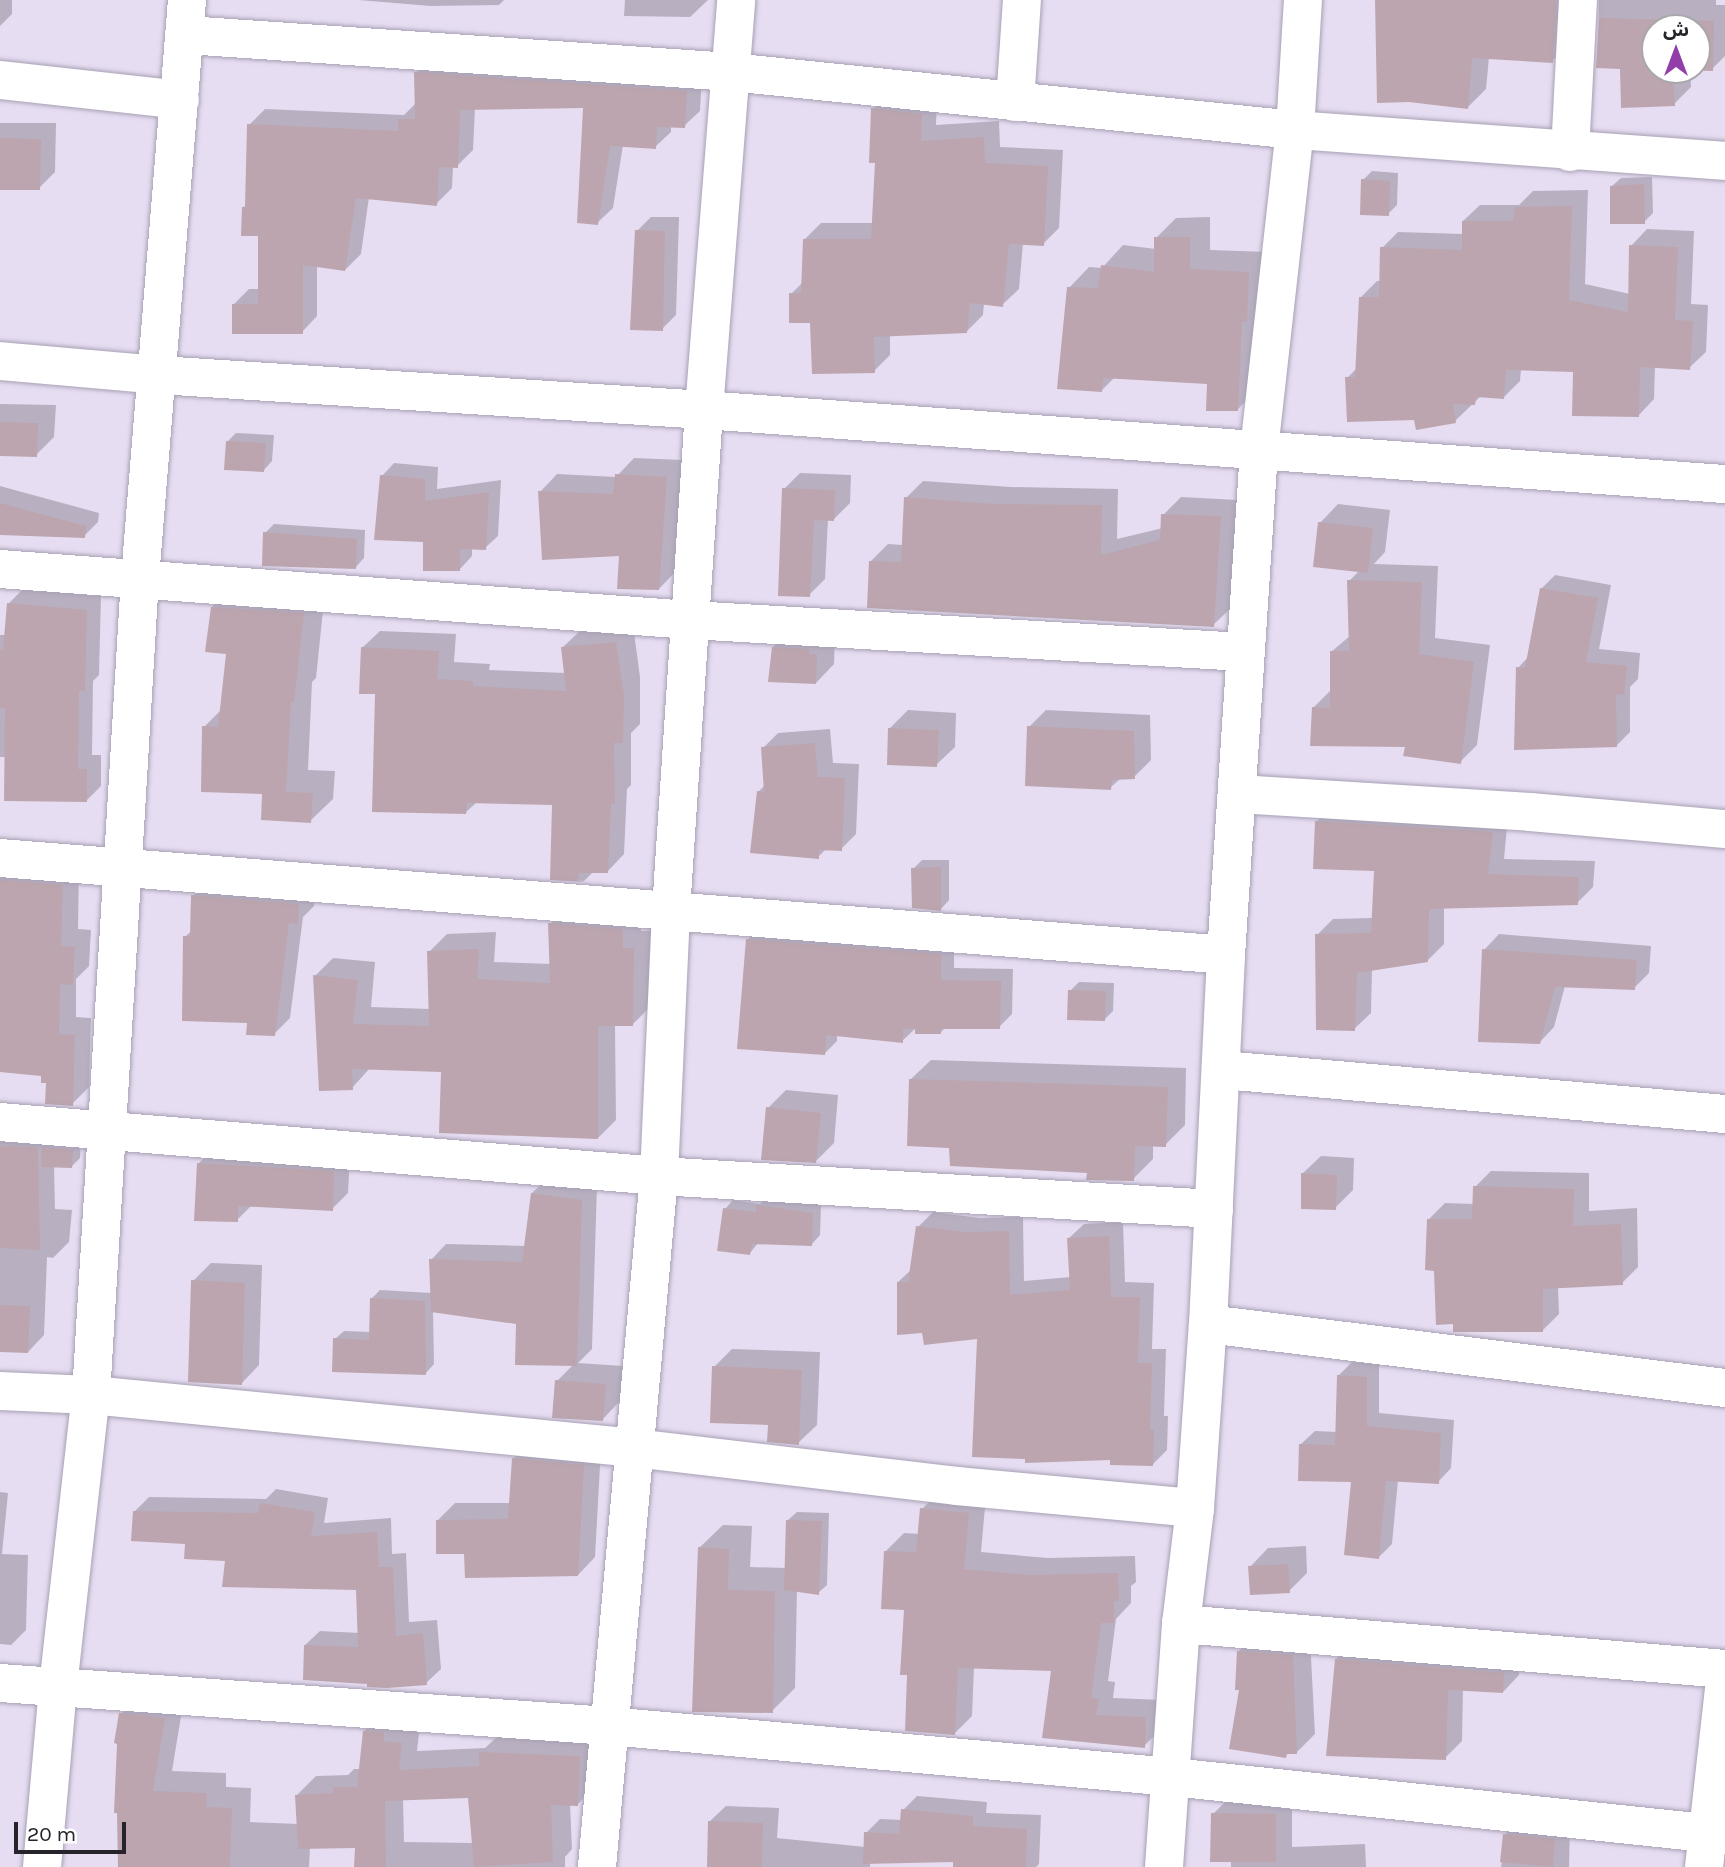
<!DOCTYPE html>
<html>
<head>
<meta charset="utf-8">
<style>
	body { margin:0 }
	#map { position:relative; width:1725px; height:1867px; overflow:hidden; background:#e6ddf2; font-family:Karla,"Noto Sans Arabic",sans-serif }
	div>[style] { position:absolute }
	.shadow>* { inset:0; background:#0003 }
	.building>* { inset:0; background:#bca5ae }
	.roads { filter:drop-shadow(0 0 2px #a8a0b4) drop-shadow(0 0 2px #a8a0b4) }
	.minor>* { height:38px; margin:-19px; padding:0 19px; transform-origin:19px; border-radius:19px; background:#fff }
	span { translate:-50% -50%; white-space:nowrap; text-align:center; line-height:1.15; -webkit-text-stroke:7px #fff; paint-order:stroke }
	.north { position:absolute; left:1641px; top:14px; width:70px; height:70px; box-sizing:border-box; background:#fff; border:2px solid #a8a7aa; border-radius:50%; rotate:0deg; font-size:19px; font-weight:700; line-height:28px; text-align:center; color:#26232b }
	.north::after { content:''; display:block; margin:auto; width:24px; height:32px; background:#923daa; clip-path:polygon(50% 0,100% 100%,50% 72%,0 100%) }
	.scale { position:absolute; left:14px; top:1822px; width:112px; height:32px; box-sizing:border-box; border:4px solid #26232b; border-top:0; padding-left:9px; font-size:21px; line-height:24px; white-space:nowrap; color:#26232b; -webkit-text-stroke:5px #fff; paint-order:stroke }
</style>
</head>
<body>
<div id="map">
	<div class="shadow">
		<div style="clip-path:polygon(0 0,12px 0,12px 14px,0 26px)"></div>
		<div style="clip-path:polygon(358px 0,504px 0,499px 5px,431px 6px)"></div>
		<div style="clip-path:polygon(625px 0,708px 0,690px 17px,624px 16px)"></div>
		<div style="clip-path:polygon(1379px 0,1575px 0,1571px 42px,1552px 61px,1489px 57px,1486px 89px,1467px 108px)"></div>
		<div style="clip-path:polygon(1599px 0,1716px 0,1716px 5px,1725px 5px,1725px 56px,1712px 69px,1697px 69px,1697px 28px,1655px 28px,1655px 70px,1690px 70px,1691px 87px,1674px 104px,1622px 65px,1598px 63px)"></div>
		<div style="clip-path:polygon(431px 57px,702px 76px,700px 111px,684px 126px,671px 126px,671px 132px,655px 147px,623px 145px,613px 208px,597px 223px,585px 106px,475px 108px,473px 150px,457px 166px,453px 166px,452px 188px,436px 204px,369px 197px,361px 254px,345px 270px,317px 266px,317px 316px,302px 332px,233px 305px,249px 289px,260px 289px,260px 235px,244px 207px,247px 204px,249px 125px,265px 109px,404px 115px,416px 103px,416px 73px)"></div>
		<div style="clip-path:polygon(889px 93px,937px 98px,936px 125px,999px 121px,1000px 147px,1063px 150px,1059px 228px,1043px 244px,1023px 243px,1019px 289px,1002px 305px,984px 303px,983px 315px,966px 332px,890px 335px,890px 355px,874px 371px,812px 322px,791px 294px,803px 282px,805px 239px,821px 223px,874px 223px,877px 161px,873px 109px)"></div>
		<div style="clip-path:polygon(0 123px,56px 123px,55px 172px,39px 188px,0 188px)"></div>
		<div style="clip-path:polygon(1372px 171px,1398px 173px,1397px 205px,1388px 214px,1363px 180px)"></div>
		<div style="clip-path:polygon(1652px 177px,1653px 213px,1644px 222px,1612px 186px,1621px 178px)"></div>
		<div style="clip-path:polygon(1588px 190px,1585px 284px,1630px 294px,1631px 246px,1647px 229px,1694px 231px,1691px 304px,1708px 305px,1706px 352px,1689px 368px,1655px 366px,1654px 399px,1638px 416px,1575px 370px,1521px 369px,1520px 381px,1504px 397px,1482px 395px,1455px 421px,1416px 418px,1347px 378px,1358px 367px,1360px 298px,1377px 281px,1381px 281px,1382px 248px,1398px 232px,1463px 234px,1463px 221px,1480px 205px,1519px 205px,1533px 191px)"></div>
		<div style="clip-path:polygon(651px 217px,679px 217px,676px 315px,662px 329px,637px 231px)"></div>
		<div style="clip-path:polygon(1210px 217px,1210px 250px,1269px 252px,1258px 389px,1238px 409px,1209px 383px,1115px 377px,1102px 390px,1069px 288px,1089px 267px,1102px 268px,1123px 245px,1156px 249px,1156px 238px,1176px 218px)"></div>
		<div style="clip-path:polygon(0 404px,56px 405px,54px 437px,36px 455px,0 454px)"></div>
		<div style="clip-path:polygon(236px 433px,274px 435px,272px 461px,264px 470px,227px 442px)"></div>
		<div style="clip-path:polygon(634px 458px,684px 460px,676px 571px,659px 589px,621px 554px,540px 492px,557px 474px,616px 477px)"></div>
		<div style="clip-path:polygon(394px 463px,438px 467px,437px 489px,501px 480px,498px 536px,485px 548px,472px 548px,472px 556px,460px 569px,425px 540px,382px 476px)"></div>
		<div style="clip-path:polygon(800px 473px,851px 475px,850px 503px,834px 519px,828px 519px,825px 579px,809px 595px,784px 489px)"></div>
		<div style="clip-path:polygon(923px 481px,1011px 487px,1118px 489px,1117px 539px,1163px 528px,1163px 515px,1181px 497px,1238px 500px,1231px 608px,1213px 625px,870px 562px,888px 544px,903px 545px,906px 498px)"></div>
		<div style="clip-path:polygon(0 486px,99px 513px,98px 522px,84px 536px,0 533px)"></div>
		<div style="clip-path:polygon(1338px 504px,1390px 510px,1385px 552px,1374px 564px,1438px 566px,1435px 638px,1490px 645px,1477px 745px,1460px 762px,1407px 746px,1313px 708px,1330px 691px,1331px 652px,1351px 635px,1349px 581px,1360px 570px,1320px 523px)"></div>
		<div style="clip-path:polygon(274px 524px,365px 530px,364px 558px,356px 567px,265px 533px)"></div>
		<div style="clip-path:polygon(1555px 575px,1611px 585px,1599px 649px,1640px 653px,1638px 679px,1630px 687px,1630px 732px,1616px 746px,1518px 668px,1529px 656px,1541px 589px)"></div>
		<div style="clip-path:polygon(235px 585px,325px 591px,316px 678px,312px 682px,308px 770px,335px 771px,333px 799px,310px 821px,264px 793px,204px 727px,222px 709px,228px 653px,212px 607px)"></div>
		<div style="clip-path:polygon(23px 589px,101px 596px,99px 675px,93px 681px,92px 755px,101px 755px,101px 786px,86px 801px,6px 757px,0 757px,0 635px,6px 635px,8px 604px)"></div>
		<div style="clip-path:polygon(633px 625px,640px 677px,640px 724px,631px 733px,631px 785px,627px 789px,624px 854px,607px 872px,594px 871px,584px 881px,552px 878px,554px 803px,477px 802px,465px 813px,377px 692px,362px 648px,380px 631px,456px 634px,454px 662px,490px 664px,489px 670px,566px 673px,563px 647px,581px 630px)"></div>
		<div style="clip-path:polygon(792px 629px,835px 637px,834px 664px,816px 683px,773px 647px)"></div>
		<div style="clip-path:polygon(908px 710px,956px 713px,955px 747px,936px 765px,890px 728px)"></div>
		<div style="clip-path:polygon(1046px 710px,1150px 715px,1151px 760px,1134px 777px,1121px 778px,1110px 788px,1029px 727px)"></div>
		<div style="clip-path:polygon(830px 729px,833px 763px,859px 764px,856px 834px,841px 849px,827px 848px,818px 857px,758px 792px,765px 785px,763px 748px,778px 733px)"></div>
		<div style="clip-path:polygon(1333px 805px,1508px 816px,1504px 859px,1595px 861px,1593px 887px,1577px 903px,1444px 907px,1444px 944px,1427px 961px,1372px 969px,1371px 1013px,1354px 1029px,1317px 935px,1333px 919px,1373px 918px,1376px 869px,1317px 821px)"></div>
		<div style="clip-path:polygon(922px 860px,949px 860px,949px 900px,941px 909px,913px 869px)"></div>
		<div style="clip-path:polygon(79px 868px,78px 929px,91px 930px,89px 966px,76px 979px,76px 1017px,91px 1018px,89px 1087px,72px 1104px,43px 1074px,0 1070px,0 871px)"></div>
		<div style="clip-path:polygon(209px 880px,315px 888px,314px 906px,303px 917px,290px 1018px,274px 1034px,248px 1021px,185px 937px,192px 930px,193px 896px)"></div>
		<div style="clip-path:polygon(568px 906px,640px 912px,641px 931px,651px 931px,650px 1007px,632px 1025px,615px 1025px,616px 1120px,598px 1138px,443px 1070px,370px 1068px,352px 1088px,315px 976px,333px 958px,375px 962px,371px 1007px,430px 1009px,429px 952px,447px 934px,496px 932px,494px 962px,552px 964px,550px 924px)"></div>
		<div style="clip-path:polygon(760px 927px,954px 942px,954px 968px,1013px 969px,1012px 1014px,999px 1027px,946px 1027px,941px 1032px,917px 1027px,902px 1041px,837px 1034px,837px 1041px,824px 1054px,747px 940px)"></div>
		<div style="clip-path:polygon(1499px 934px,1651px 946px,1649px 973px,1634px 988px,1565px 986px,1554px 1027px,1539px 1043px,1484px 950px)"></div>
		<div style="clip-path:polygon(1079px 982px,1114px 983px,1113px 1011px,1104px 1020px,1070px 991px)"></div>
		<div style="clip-path:polygon(931px 1060px,1186px 1068px,1185px 1125px,1165px 1145px,1153px 1145px,1153px 1159px,1133px 1179px,951px 1146px,911px 1079px)"></div>
		<div style="clip-path:polygon(786px 1090px,838px 1095px,834px 1143px,815px 1162px,768px 1108px)"></div>
		<div style="clip-path:polygon(0 1131px,81px 1142px,80px 1158px,71px 1167px,54px 1166px,55px 1209px,72px 1210px,69px 1242px,53px 1258px,47px 1257px,44px 1335px,28px 1352px,0 1350px)"></div>
		<div style="clip-path:polygon(215px 1147px,350px 1156px,348px 1193px,332px 1209px,252px 1205px,237px 1220px,199px 1163px)"></div>
		<div style="clip-path:polygon(1321px 1156px,1354px 1158px,1353px 1190px,1335px 1208px,1302px 1174px)"></div>
		<div style="clip-path:polygon(1491px 1171px,1589px 1173px,1589px 1211px,1637px 1208px,1638px 1267px,1622px 1283px,1558px 1287px,1559px 1314px,1542px 1331px,1455px 1322px,1436px 1269px,1429px 1219px,1445px 1203px,1474px 1204px,1475px 1187px)"></div>
		<div style="clip-path:polygon(548px 1178px,597px 1185px,592px 1349px,578px 1363px,623px 1366px,620px 1401px,602px 1420px,557px 1381px,573px 1365px,517px 1323px,433px 1311px,434px 1364px,426px 1373px,335px 1339px,344px 1331px,371px 1332px,371px 1299px,380px 1290px,432px 1293px,431px 1260px,446px 1244px,526px 1246px,532px 1193px)"></div>
		<div style="clip-path:polygon(767px 1197px,821px 1204px,820px 1235px,812px 1244px,758px 1243px,750px 1253px,725px 1209px,733px 1200px,760px 1204px)"></div>
		<div style="clip-path:polygon(933px 1212px,980px 1218px,1023px 1217px,1024px 1281px,1071px 1277px,1069px 1238px,1084px 1224px,1123px 1222px,1125px 1282px,1154px 1283px,1152px 1349px,1166px 1349px,1164px 1416px,1168px 1416px,1167px 1450px,1152px 1465px,1112px 1458px,979px 1337px,924px 1331px,898px 1282px,912px 1269px,918px 1227px)"></div>
		<div style="clip-path:polygon(211px 1263px,262px 1265px,259px 1365px,241px 1384px,193px 1281px)"></div>
		<div style="clip-path:polygon(732px 1349px,820px 1352px,817px 1425px,798px 1443px,769px 1423px,714px 1367px)"></div>
		<div style="clip-path:polygon(1352px 1362px,1379px 1364px,1379px 1413px,1454px 1420px,1451px 1468px,1438px 1482px,1398px 1480px,1392px 1544px,1379px 1557px,1353px 1481px,1301px 1444px,1315px 1431px,1337px 1432px,1338px 1376px)"></div>
		<div style="clip-path:polygon(531px 1441px,601px 1448px,595px 1557px,578px 1575px,466px 1552px,437px 1521px,455px 1503px,511px 1503px,513px 1459px)"></div>
		<div style="clip-path:polygon(276px 1489px,328px 1498px,324px 1523px,391px 1518px,392px 1554px,406px 1553px,409px 1622px,437px 1620px,441px 1669px,426px 1683px,369px 1682px,305px 1645px,320px 1631px,360px 1633px,358px 1588px,226px 1559px,186px 1542px,134px 1512px,149px 1497px,266px 1499px)"></div>
		<div style="clip-path:polygon(940px 1491px,986px 1496px,981px 1552px,1048px 1558px,1135px 1556px,1136px 1582px,1131px 1586px,1131px 1603px,1116px 1619px,1108px 1681px,1115px 1682px,1113px 1698px,1163px 1700px,1162px 1728px,1144px 1746px,1044px 1737px,1053px 1670px,974px 1667px,972px 1716px,954px 1734px,909px 1673px,906px 1608px,886px 1551px,904px 1533px,920px 1534px,922px 1509px)"></div>
		<div style="clip-path:polygon(0 1492px,8px 1493px,2px 1554px,28px 1555px,26px 1630px,11px 1645px,0 1644px)"></div>
		<div style="clip-path:polygon(797px 1512px,829px 1513px,827px 1585px,818px 1593px,797px 1590px,795px 1688px,772px 1711px,699px 1548px,723px 1525px,752px 1526px,750px 1567px,786px 1568px,788px 1520px)"></div>
		<div style="clip-path:polygon(1306px 1546px,1307px 1573px,1289px 1591px,1250px 1567px,1268px 1548px)"></div>
		<div style="clip-path:polygon(1257px 1633px,1310px 1638px,1315px 1734px,1297px 1752px,1289px 1752px,1285px 1756px,1241px 1689px,1239px 1651px)"></div>
		<div style="clip-path:polygon(1353px 1643px,1520px 1656px,1519px 1675px,1503px 1692px,1463px 1689px,1462px 1741px,1445px 1758px,1336px 1659px)"></div>
		<div style="clip-path:polygon(evenodd,141px 1694px,184px 1698px,172px 1771px,226px 1773px,226px 1787px,251px 1788px,250px 1822px,299px 1824px,297px 1795px,316px 1776px,348px 1775px,354px 1769px,360px 1769px,364px 1731px,383px 1712px,420px 1724px,417px 1751px,485px 1748px,500px 1734px,598px 1737px,596px 1786px,577px 1805px,570px 1804px,572px 1849px,565px 1857px,565px 1867px,356px 1867px,356px 1847px,310px 1847px,309px 1867px,120px 1867px,121px 1714px,141px 1694px,470px 1796px,474px 1843px,404px 1842px,403px 1799px,470px 1796px)"></div>
		<div style="clip-path:polygon(917px 1796px,987px 1802px,986px 1813px,1041px 1815px,1039px 1864px,1036px 1867px,954px 1867px,955px 1861px,870px 1862px,870px 1867px,708px 1867px,710px 1821px,726px 1806px,779px 1808px,777px 1838px,865px 1847px,866px 1833px,880px 1819px,902px 1820px,903px 1810px)"></div>
		<div style="clip-path:polygon(1229px 1798px,1292px 1798px,1292px 1847px,1365px 1844px,1366px 1867px,1231px 1867px,1231px 1860px,1213px 1814px)"></div>
		<div style="clip-path:polygon(1521px 1818px,1570px 1823px,1569px 1867px,1501px 1867px,1505px 1835px)"></div>
	</div>
	<div class="building">
		<div style="clip-path:polygon(1375px 0,1556px 0,1553px 63px,1472px 58px,1468px 109px,1409px 102px,1377px 103px)"></div>
		<div style="clip-path:polygon(evenodd,1599px 18px,1714px 21px,1713px 71px,1673px 70px,1675px 106px,1621px 108px,1620px 69px,1596px 68px,1599px 18px,1655px 28px,1697px 28px,1697px 70px,1655px 70px,1655px 28px)"></div>
		<div style="clip-path:polygon(414px 72px,687px 91px,685px 128px,657px 127px,656px 149px,610px 146px,598px 225px,577px 223px,583px 108px,460px 110px,458px 168px,439px 167px,437px 206px,356px 198px,345px 271px,303px 265px,303px 334px,232px 334px,232px 304px,258px 304px,258px 236px,241px 236px,242px 207px,245px 207px,247px 124px,398px 131px,398px 119px,415px 119px)"></div>
		<div style="clip-path:polygon(871px 108px,922px 114px,921px 141px,984px 137px,985px 163px,1048px 166px,1044px 246px,1009px 244px,1003px 307px,970px 303px,967px 333px,874px 337px,875px 373px,812px 374px,810px 323px,789px 323px,789px 293px,801px 293px,803px 239px,871px 239px,875px 163px,869px 163px)"></div>
		<div style="clip-path:polygon(0 138px,41px 139px,40px 190px,0 190px)"></div>
		<div style="clip-path:polygon(1361px 179px,1390px 181px,1389px 216px,1360px 215px)"></div>
		<div style="clip-path:polygon(1644px 184px,1645px 224px,1610px 224px,1610px 186px)"></div>
		<div style="clip-path:polygon(1572px 206px,1569px 300px,1628px 312px,1629px 245px,1678px 247px,1675px 320px,1693px 321px,1690px 370px,1640px 367px,1639px 417px,1572px 416px,1573px 372px,1506px 370px,1504px 399px,1476px 397px,1475px 405px,1453px 404px,1456px 423px,1416px 430px,1414px 420px,1347px 422px,1345px 377px,1355px 377px,1359px 297px,1379px 297px,1380px 247px,1462px 250px,1462px 221px,1513px 221px,1515px 207px)"></div>
		<div style="clip-path:polygon(635px 230px,665px 231px,663px 331px,630px 330px)"></div>
		<div style="clip-path:polygon(1154px 237px,1190px 237px,1190px 269px,1249px 272px,1247px 322px,1242px 321px,1238px 411px,1206px 411px,1207px 384px,1103px 378px,1102px 392px,1057px 389px,1067px 287px,1098px 288px,1101px 265px,1154px 272px)"></div>
		<div style="clip-path:polygon(0 422px,38px 423px,37px 457px,0 456px)"></div>
		<div style="clip-path:polygon(226px 441px,266px 443px,264px 472px,224px 470px)"></div>
		<div style="clip-path:polygon(615px 474px,667px 477px,659px 590px,617px 589px,619px 556px,542px 560px,538px 491px,613px 494px)"></div>
		<div style="clip-path:polygon(380px 475px,425px 479px,425px 501px,489px 492px,486px 550px,460px 549px,460px 571px,423px 571px,423px 542px,374px 540px)"></div>
		<div style="clip-path:polygon(782px 488px,835px 490px,834px 521px,814px 520px,810px 597px,778px 596px)"></div>
		<div style="clip-path:polygon(904px 497px,993px 504px,1102px 505px,1101px 555px,1160px 540px,1161px 514px,1221px 516px,1214px 627px,867px 608px,869px 561px,901px 562px)"></div>
		<div style="clip-path:polygon(0 503px,86px 526px,85px 538px,0 535px)"></div>
		<div style="clip-path:polygon(1318px 522px,1373px 528px,1368px 573px,1313px 567px)"></div>
		<div style="clip-path:polygon(263px 532px,357px 539px,356px 569px,262px 566px)"></div>
		<div style="clip-path:polygon(1347px 580px,1422px 582px,1419px 654px,1474px 662px,1461px 764px,1403px 756px,1405px 747px,1310px 746px,1312px 707px,1330px 708px,1330px 651px,1349px 651px)"></div>
		<div style="clip-path:polygon(1540px 588px,1598px 598px,1586px 662px,1627px 666px,1624px 695px,1616px 694px,1617px 747px,1514px 750px,1516px 667px,1525px 668px)"></div>
		<div style="clip-path:polygon(7px 603px,87px 610px,85px 691px,79px 691px,78px 769px,87px 769px,87px 802px,4px 801px,5px 709px,0 708px,0 650px,3px 650px)"></div>
		<div style="clip-path:polygon(211px 607px,304px 613px,294px 702px,291px 702px,286px 792px,313px 793px,311px 823px,261px 820px,262px 794px,201px 792px,202px 726px,218px 727px,226px 654px,205px 652px)"></div>
		<div style="clip-path:polygon(616px 642px,624px 695px,623px 743px,614px 743px,615px 804px,611px 804px,608px 873px,579px 873px,577px 880px,585px 882px,550px 880px,552px 805px,467px 803px,466px 814px,372px 812px,375px 694px,359px 694px,361px 647px,439px 651px,437px 679px,473px 681px,473px 686px,566px 691px,561px 647px)"></div>
		<div style="clip-path:polygon(772px 647px,809px 649px,809px 654px,817px 654px,816px 684px,768px 682px)"></div>
		<div style="clip-path:polygon(1027px 726px,1134px 731px,1135px 779px,1112px 780px,1111px 790px,1025px 786px)"></div>
		<div style="clip-path:polygon(888px 728px,939px 730px,937px 767px,887px 765px)"></div>
		<div style="clip-path:polygon(815px 743px,818px 777px,845px 778px,842px 851px,819px 850px,819px 859px,750px 853px,757px 791px,764px 792px,761px 747px)"></div>
		<div style="clip-path:polygon(1315px 821px,1493px 832px,1488px 874px,1579px 877px,1578px 905px,1429px 909px,1428px 962px,1357px 973px,1355px 1031px,1316px 1030px,1315px 934px,1371px 933px,1374px 871px,1313px 869px)"></div>
		<div style="clip-path:polygon(941px 867px,941px 911px,912px 908px,911px 868px)"></div>
		<div style="clip-path:polygon(0 880px,63px 885px,61px 946px,75px 947px,73px 985px,60px 984px,59px 1034px,75px 1035px,73px 1106px,45px 1104px,46px 1083px,41px 1083px,41px 1076px,0 1072px)"></div>
		<div style="clip-path:polygon(191px 895px,299px 904px,298px 924px,289px 923px,275px 1036px,246px 1035px,247px 1023px,182px 1021px,183px 936px,190px 936px)"></div>
		<div style="clip-path:polygon(548px 923px,623px 929px,623px 948px,634px 948px,633px 1026px,598px 1026px,598px 1139px,439px 1133px,441px 1072px,352px 1069px,353px 1090px,319px 1091px,313px 975px,358px 980px,353px 1024px,429px 1026px,427px 951px,479px 949px,477px 979px,550px 983px)"></div>
		<div style="clip-path:polygon(746px 939px,941px 954px,941px 980px,1001px 981px,1000px 1029px,941px 1029px,941px 1034px,915px 1034px,915px 1029px,903px 1029px,903px 1043px,826px 1035px,825px 1055px,737px 1049px)"></div>
		<div style="clip-path:polygon(1482px 949px,1637px 960px,1635px 990px,1555px 987px,1540px 1044px,1478px 1042px)"></div>
		<div style="clip-path:polygon(1068px 990px,1106px 991px,1105px 1021px,1067px 1020px)"></div>
		<div style="clip-path:polygon(909px 1079px,1168px 1087px,1166px 1147px,1135px 1146px,1134px 1181px,1086px 1180px,1087px 1173px,950px 1166px,949px 1148px,907px 1146px)"></div>
		<div style="clip-path:polygon(766px 1107px,821px 1113px,816px 1163px,761px 1160px)"></div>
		<div style="clip-path:polygon(0 1146px,38px 1147px,40px 1250px,0 1248px)"></div>
		<div style="clip-path:polygon(42px 1147px,73px 1150px,72px 1168px,41px 1167px)"></div>
		<div style="clip-path:polygon(197px 1163px,334px 1171px,333px 1211px,238px 1206px,238px 1222px,194px 1221px)"></div>
		<div style="clip-path:polygon(1301px 1173px,1337px 1175px,1336px 1210px,1301px 1209px)"></div>
		<div style="clip-path:polygon(1473px 1186px,1574px 1189px,1573px 1226px,1621px 1224px,1623px 1285px,1543px 1289px,1543px 1332px,1453px 1332px,1453px 1324px,1436px 1325px,1434px 1271px,1425px 1270px,1427px 1219px,1472px 1219px)"></div>
		<div style="clip-path:polygon(531px 1193px,582px 1200px,577px 1366px,515px 1365px,516px 1324px,431px 1312px,429px 1259px,522px 1262px)"></div>
		<div style="clip-path:polygon(756px 1205px,813px 1213px,812px 1246px,752px 1244px,750px 1255px,717px 1251px,723px 1208px,756px 1212px)"></div>
		<div style="clip-path:polygon(916px 1226px,965px 1232px,1009px 1231px,1010px 1295px,1070px 1290px,1067px 1238px,1109px 1236px,1111px 1297px,1140px 1297px,1138px 1363px,1152px 1363px,1150px 1430px,1154px 1430px,1153px 1466px,1110px 1465px,1110px 1460px,1025px 1463px,1025px 1459px,972px 1457px,977px 1339px,924px 1345px,922px 1333px,897px 1335px,897px 1282px,908px 1282px)"></div>
		<div style="clip-path:polygon(191px 1280px,245px 1283px,242px 1385px,188px 1382px)"></div>
		<div style="clip-path:polygon(370px 1298px,425px 1301px,426px 1375px,332px 1372px,333px 1338px,369px 1340px)"></div>
		<div style="clip-path:polygon(0 1305px,30px 1306px,28px 1353px,0 1352px)"></div>
		<div style="clip-path:polygon(712px 1366px,802px 1370px,799px 1445px,767px 1442px,768px 1425px,710px 1423px)"></div>
		<div style="clip-path:polygon(1337px 1375px,1367px 1377px,1367px 1426px,1441px 1433px,1439px 1484px,1386px 1481px,1379px 1559px,1344px 1555px,1351px 1482px,1298px 1481px,1299px 1444px,1335px 1445px)"></div>
		<div style="clip-path:polygon(555px 1380px,606px 1384px,603px 1421px,552px 1418px)"></div>
		<div style="clip-path:polygon(512px 1458px,584px 1465px,578px 1576px,465px 1578px,464px 1554px,436px 1554px,436px 1520px,508px 1519px)"></div>
		<div style="clip-path:polygon(260px 1503px,315px 1512px,311px 1536px,377px 1532px,379px 1567px,393px 1567px,396px 1636px,423px 1633px,427px 1685px,387px 1688px,367px 1687px,367px 1684px,303px 1680px,304px 1645px,358px 1647px,356px 1590px,222px 1587px,225px 1561px,184px 1559px,185px 1544px,131px 1541px,133px 1511px,258px 1513px)"></div>
		<div style="clip-path:polygon(920px 1508px,969px 1513px,964px 1569px,1029px 1575px,1118px 1573px,1119px 1601px,1114px 1601px,1114px 1623px,1101px 1623px,1091px 1698px,1099px 1699px,1096px 1715px,1146px 1717px,1145px 1748px,1042px 1738px,1051px 1671px,958px 1668px,955px 1735px,905px 1731px,907px 1675px,900px 1675px,904px 1610px,881px 1609px,884px 1551px,916px 1552px)"></div>
		<div style="clip-path:polygon(786px 1520px,822px 1521px,819px 1595px,784px 1590px)"></div>
		<div style="clip-path:polygon(698px 1547px,729px 1549px,728px 1590px,775px 1591px,773px 1713px,692px 1712px)"></div>
		<div style="clip-path:polygon(1288px 1564px,1290px 1593px,1250px 1595px,1248px 1566px)"></div>
		<div style="clip-path:polygon(1237px 1651px,1293px 1655px,1297px 1754px,1287px 1754px,1286px 1758px,1229px 1749px,1239px 1690px,1235px 1690px)"></div>
		<div style="clip-path:polygon(1335px 1659px,1504px 1673px,1503px 1693px,1448px 1690px,1446px 1760px,1326px 1756px)"></div>
		<div style="clip-path:polygon(119px 1713px,165px 1718px,153px 1791px,207px 1793px,206px 1807px,232px 1808px,230px 1867px,118px 1867px,117px 1813px,114px 1813px,117px 1744px,114px 1743px)"></div>
		<div style="clip-path:polygon(363px 1731px,384px 1732px,384px 1741px,402px 1743px,399px 1770px,479px 1766px,479px 1752px,580px 1756px,578px 1806px,551px 1805px,553px 1862px,474px 1867px,468px 1798px,385px 1801px,386px 1867px,354px 1867px,355px 1848px,298px 1849px,295px 1795px,333px 1793px,333px 1787px,357px 1787px)"></div>
		<div style="clip-path:polygon(901px 1809px,973px 1816px,973px 1826px,1027px 1829px,1026px 1867px,953px 1867px,953px 1862px,863px 1864px,864px 1832px,899px 1834px)"></div>
		<div style="clip-path:polygon(1211px 1813px,1276px 1814px,1276px 1862px,1210px 1862px)"></div>
		<div style="clip-path:polygon(708px 1821px,763px 1823px,762px 1867px,707px 1867px)"></div>
		<div style="clip-path:polygon(1503px 1834px,1555px 1839px,1553px 1867px,1500px 1862px)"></div>
	</div>
	<div class="roads">
		<div class="minor">
			<div style="left:186px;top:35px;width:546px;rotate:3.88deg"></div>
			<div style="left:731px;top:72px;width:567px;rotate:5.87deg"></div>
			<div style="left:1295px;top:130px;width:431px;rotate:4.1deg"></div>
			<div style="left:0;top:80px;width:181px;rotate:6.3deg"></div>
			<div style="left:1015px;top:102px;width:102px;rotate:-86.1deg"></div>
			<div style="left:1570px;top:152px;width:152px;rotate:-87deg"></div>
			<div style="left:0;top:361px;width:160px;rotate:5deg"></div>
			<div style="left:159px;top:375px;width:546px;rotate:3.67deg"></div>
			<div style="left:704px;top:410px;width:1024px;rotate:4.15deg"></div>
			<div style="left:0;top:569px;width:692px;rotate:4.23deg"></div>
			<div style="left:690px;top:620px;width:555px;rotate:3.31deg"></div>
			<div style="left:1238px;top:794px;width:293px;rotate:3.5deg"></div>
			<div style="left:1530px;top:812px;width:196px;rotate:5deg"></div>
			<div style="left:0;top:858px;width:1230px;rotate:4.52deg"></div>
			<div style="left:1223px;top:1070px;width:504px;rotate:5.01deg"></div>
			<div style="left:0;top:1122px;width:661px;rotate:4.68deg"></div>
			<div style="left:659px;top:1176px;width:556px;rotate:3.4deg"></div>
			<div style="left:1208px;top:1324px;width:521px;rotate:7.06deg"></div>
			<div style="left:0;top:1391px;width:91px;rotate:2.5deg"></div>
			<div style="left:91px;top:1395px;width:547px;rotate:5.56deg"></div>
			<div style="left:635px;top:1448px;width:324px;rotate:6.7deg"></div>
			<div style="left:957px;top:1486px;width:239px;rotate:5.3deg"></div>
			<div style="left:1181px;top:1624px;width:546px;rotate:4.73deg"></div>
			<div style="left:0;top:1683px;width:611px;rotate:4.04deg"></div>
			<div style="left:609px;top:1726px;width:565px;rotate:5.18deg"></div>
			<div style="left:1172px;top:1777px;width:556px;rotate:5.99deg"></div>
			<div style="left:42px;top:1867px;width:181px;rotate:-84.9deg"></div>
			<div style="left:58px;top:1687px;width:294px;rotate:-83.6deg"></div>
			<div style="left:91px;top:1395px;width:818px;rotate:-86.57deg"></div>
			<div style="left:140px;top:578px;width:580px;rotate:-85.35deg"></div>
			<div style="left:597px;top:1867px;width:694px;rotate:-84.87deg"></div>
			<div style="left:659px;top:1176px;width:266px;rotate:-87.4deg"></div>
			<div style="left:671px;top:910px;width:501px;rotate:-86.22deg"></div>
			<div style="left:704px;top:410px;width:411px;rotate:-85.5deg"></div>
			<div style="left:1164px;top:1867px;width:244px;rotate:-86deg"></div>
			<div style="left:1181px;top:1624px;width:117px;rotate:-83.1deg"></div>
			<div style="left:1195px;top:1508px;width:184px;rotate:-86deg"></div>
			<div style="left:1208px;top:1324px;width:369px;rotate:-87.2deg"></div>
			<div style="left:1226px;top:955px;width:506px;rotate:-86.26deg"></div>
			<div style="left:1259px;top:450px;width:322px;rotate:-83.6deg"></div>
			<div style="left:1295px;top:130px;width:130px;rotate:-86.5deg"></div>
			<div style="left:1704px;top:1867px;width:187px;rotate:-83.6deg"></div>
		</div>
	</div>
	<div class="north">ش</div>
	<div class="scale">20 m</div>
</div>
</body>
</html>
